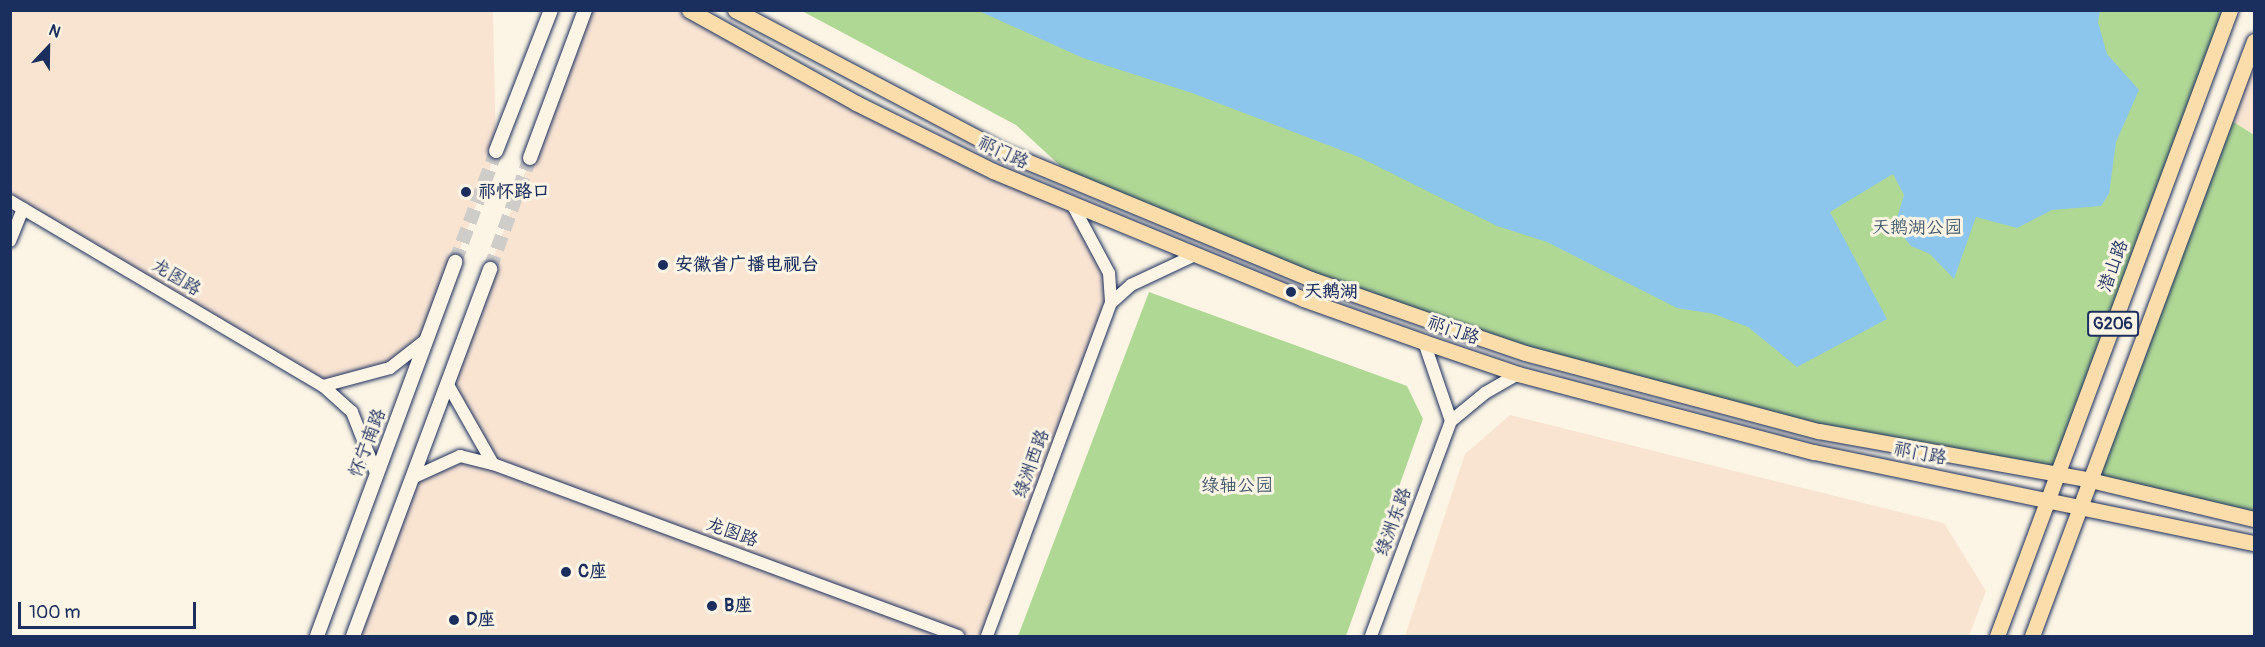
<!DOCTYPE html>
<html>
<head>
<meta charset="utf-8">
<style>
	body { margin:0 }
	#map { position:relative; width:2265px; height:647px; overflow:hidden; background:#fcf5e5; font-family:Pangolin,"LXGW WenKai TC",sans-serif }
	div>[style] { position:absolute }
	.built>* { inset:0; background:#f9e4d2 }
	.green>* { inset:0; background:#b0d895 }
	.water>* { inset:0; background:#8dc6ec }
	.secondary-tunnel>* { height:14px; margin-top:-7px; transform-origin:0; background:repeating-linear-gradient(90deg,#cfcdca 0 14px,transparent 0 21px) }
	.roads { filter:drop-shadow(0 0 2px #1b2f5e) drop-shadow(0 0 2px #1b2f5e) }
	.tertiary>* { height:12px; margin:-6px; padding:0 6px; transform-origin:6px; border-radius:6px; background:#fcf5e5 }
	.secondary>* { height:14px; margin:-7px; padding:0 7px; transform-origin:7px; border-radius:7px; background:#fcf5e5 }
	.primary>* { height:15px; margin:-7.5px; padding:0 7.5px; transform-origin:7.5px; border-radius:7.5px; background:#fbddab }
	.dots>* { width:16px; height:16px; translate:-50% -50%; box-sizing:border-box; border:3px solid #fcf5e5; border-radius:50% }
	span { translate:-50% -50%; white-space:nowrap; text-align:center; line-height:1.15; -webkit-text-stroke:6px #fcf5e5; paint-order:stroke }
	.shield-label span { padding:2px 4px; background:#fcf5e5; border:2px solid; border-radius:4px; -webkit-text-stroke-width:0 }
	.shield-label { font-size:16px; color:#1b2f5e; font-weight:700 }
	.street-label { font-size:18px; color:#1b2f5e }
	.poi-label { font-size:18px; color:#1b2f5e; font-weight:700 }
	.left { translate:0 -50%; text-align:left }
	.park-label { font-size:18px; color:#40596c }
	.frame { position:absolute; inset:0; border:12px solid #1b2f5e; pointer-events:none }
	.north { position:absolute; left:18px; top:18px; width:60px; height:60px; -webkit-text-stroke:4px #fcf5e5; paint-order:stroke; rotate:22deg; font-size:16px; font-weight:700; line-height:24px; text-align:center; color:#1b2f5e }
	.north::after { content:''; display:block; margin:auto; width:21px; height:27px; background:#1b2f5e; clip-path:polygon(50% 0,100% 100%,50% 72%,0 100%) }
	.scale { position:absolute; left:18px; top:602px; width:178px; height:27px; box-sizing:border-box; border:3px solid #1b2f5e; border-top:0; padding-left:8px; font-size:18px; line-height:21px; white-space:nowrap; color:#1b2f5e; -webkit-text-stroke:4px #fcf5e5; paint-order:stroke }
</style>
</head>
<body>
<div id="map">
	<div class="built">
		<div style="clip-path:polygon(10px 11px,493px 11px,496px 151px,427px 339px,390px 368px,323px 386px,11px 201px)"></div>
		<div style="clip-path:polygon(585px 11px,689px 11px,1072px 204px,1100px 252px,1111px 303px,987px 636px,353px 636px,412px 478px,460px 456px,492px 464px,447px 383px)"></div>
		<div style="clip-path:polygon(2254px 41px,2254px 135px,2226px 117px)"></div>
		<div style="clip-path:polygon(1510px 415px,1944px 523px,1986px 591px,1969px 636px,1405px 636px,1465px 454px)"></div>
	</div>
	<div class="green">
		<div style="clip-path:polygon(802px 11px,2230px 11px,2057px 475px,1819px 431px,1508px 348px,1080px 184px,1016px 125px)"></div>
		<div style="clip-path:polygon(2226px 117px,2254px 135px,2254px 519px,2090px 480px)"></div>
		<div style="clip-path:polygon(1149px 292px,1407px 386px,1423px 419px,1346px 636px,1018px 636px)"></div>
	</div>
	<div class="water">
		<div style="clip-path:polygon(979px 11px,2100px 11px,2098px 22px,2107px 54px,2139px 90px,2116px 142px,2109px 194px,2101px 206px,2052px 210px,2017px 228px,1976px 217px,1954px 279px,1930px 254px,1911px 246px,1900px 233px,1897px 218px,1904px 195px,1893px 174px,1830px 212px,1887px 319px,1797px 367px,1748px 327px,1714px 314px,1677px 308px,1547px 242px,1497px 226px,1359px 157px,1192px 93px,1083px 58px)"></div>
	</div>
	<div class="secondary-tunnel">
		<div style="left:455px;top:262px;width:118px;rotate:-69.7deg"></div>
		<div style="left:490px;top:269px;width:118px;rotate:-70.2deg"></div>
	</div>
	<div class="roads">
		<div class="tertiary">
			<div style="left:10px;top:201px;width:364px;rotate:30.6deg"></div>
			<div style="left:1072px;top:204px;width:78px;rotate:61.8deg"></div>
			<div style="left:1109px;top:273px;width:30px;rotate:86deg"></div>
			<div style="left:1111px;top:303px;width:27px;rotate:-42deg"></div>
			<div style="left:1131px;top:285px;width:71px;rotate:-25.1deg"></div>
			<div style="left:10px;top:241px;width:35px;rotate:-68deg"></div>
			<div style="left:1424px;top:342px;width:83px;rotate:71.1deg"></div>
			<div style="left:1451px;top:421px;width:44px;rotate:-39.5deg"></div>
			<div style="left:1485px;top:393px;width:38px;rotate:-30deg"></div>
			<div style="left:493px;top:464px;width:496px;rotate:20.3deg"></div>
			<div style="left:376px;top:473px;width:66px;rotate:-111.5deg"></div>
			<div style="left:352px;top:412px;width:39px;rotate:-138deg"></div>
			<div style="left:323px;top:386px;width:69px;rotate:-15deg"></div>
			<div style="left:390px;top:368px;width:47px;rotate:-38.1deg"></div>
			<div style="left:412px;top:478px;width:53px;rotate:-24.6deg"></div>
			<div style="left:460px;top:456px;width:34px;rotate:14deg"></div>
			<div style="left:493px;top:464px;width:93px;rotate:-119.6deg"></div>
			<div style="left:987px;top:636px;width:355px;rotate:-69.6deg"></div>
			<div style="left:1371px;top:636px;width:229px;rotate:-69.6deg"></div>
		</div>
		<div class="secondary">
			<div style="left:496px;top:151px;width:151px;rotate:-68.7deg"></div>
			<div style="left:530px;top:158px;width:158px;rotate:-69.6deg"></div>
			<div style="left:317px;top:636px;width:399px;rotate:-69.7deg"></div>
			<div style="left:353px;top:636px;width:392px;rotate:-69.5deg"></div>
		</div>
		<div class="primary">
			<div style="left:689px;top:10px;width:191px;rotate:29.1deg"></div>
			<div style="left:856px;top:103px;width:153px;rotate:26.4deg"></div>
			<div style="left:993px;top:171px;width:335px;rotate:22.4deg"></div>
			<div style="left:1303px;top:299px;width:128px;rotate:19.6deg"></div>
			<div style="left:1424px;top:342px;width:99px;rotate:18.8deg"></div>
			<div style="left:1518px;top:374px;width:306px;rotate:14.8deg"></div>
			<div style="left:1814px;top:452px;width:449px;rotate:11.7deg"></div>
			<div style="left:735px;top:10px;width:302px;rotate:27.8deg"></div>
			<div style="left:1002px;top:151px;width:334px;rotate:22.5deg"></div>
			<div style="left:1311px;top:279px;width:127px;rotate:19.3deg"></div>
			<div style="left:1431px;top:321px;width:99px;rotate:18.8deg"></div>
			<div style="left:1525px;top:353px;width:304px;rotate:14.9deg"></div>
			<div style="left:1819px;top:431px;width:275px;rotate:10.2deg"></div>
			<div style="left:2090px;top:480px;width:169px;rotate:13.4deg"></div>
			<div style="left:1997px;top:636px;width:668px;rotate:-69.58deg"></div>
			<div style="left:2032px;top:636px;width:635px;rotate:-69.54deg"></div>
		</div>
	</div>
	<div class="dots">
		<div style="left:466px;top:192px;background:#1b2f5e"></div>
		<div style="left:663px;top:265px;background:#1b2f5e"></div>
		<div style="left:1291px;top:292px;background:#1b2f5e"></div>
		<div style="left:566px;top:572px;background:#1b2f5e"></div>
		<div style="left:712px;top:606px;background:#1b2f5e"></div>
		<div style="left:454px;top:620px;background:#1b2f5e"></div>
	</div>
	<div class="shield-label">
		<span style="left:2113px;top:324px">G206</span>
	</div>
	<div class="street-label">
		<span style="left:1003px;top:153px;rotate:25deg">祁门路</span>
		<span style="left:2114px;top:266px;rotate:-70deg">潜山路</span>
		<span style="left:176px;top:278px;rotate:31deg">龙图路</span>
		<span style="left:1453px;top:331px;rotate:19deg">祁门路</span>
		<span style="left:368px;top:443px;rotate:-69deg">怀宁南路</span>
		<span style="left:1920px;top:454px;rotate:11deg">祁门路</span>
		<span style="left:1032px;top:464px;rotate:-70deg">绿洲西路</span>
		<span style="left:1394px;top:522px;rotate:-70deg">绿洲东路</span>
		<span style="left:732px;top:533px;rotate:20deg">龙图路</span>
	</div>
	<div class="poi-label">
		<span class="left" style="left:478px;top:192px">祁怀路口</span>
		<span class="left" style="left:675px;top:265px">安徽省广播电视台</span>
		<span class="left" style="left:1304px;top:292px">天鹅湖</span>
		<span class="left" style="left:578px;top:572px">C座</span>
		<span class="left" style="left:724px;top:606px">B座</span>
		<span class="left" style="left:466px;top:620px">D座</span>
	</div>
	<div class="park-label">
		<span style="left:1917px;top:228px">天鹅湖公园</span>
		<span style="left:1237px;top:486px">绿轴公园</span>
	</div>
	<div class="frame"></div>
	<div class="north">N</div>
	<div class="scale">100 m</div>
</div>
</body>
</html>
